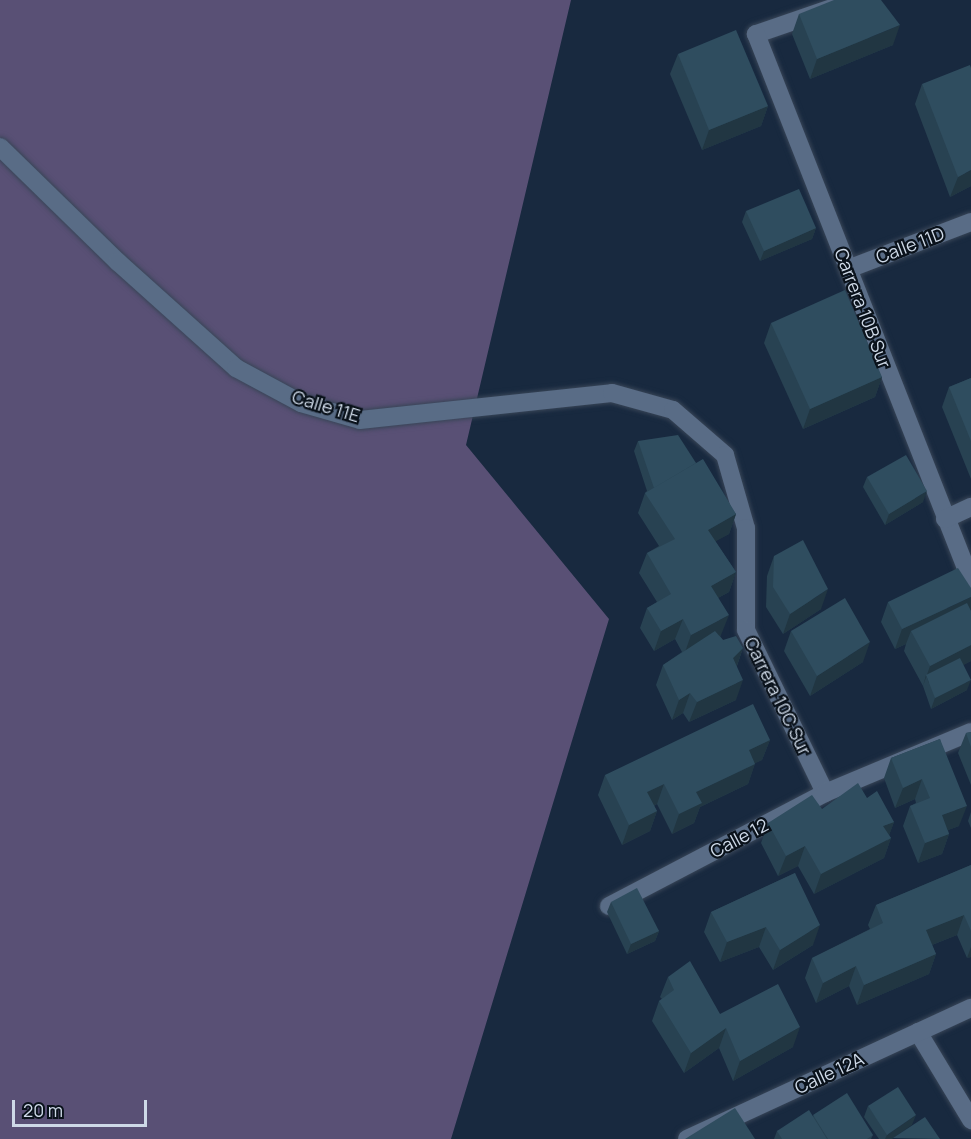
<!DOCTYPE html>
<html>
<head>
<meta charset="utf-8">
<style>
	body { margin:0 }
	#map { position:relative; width:971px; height:1139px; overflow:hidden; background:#18293f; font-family:Manrope,sans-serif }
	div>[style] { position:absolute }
	.forest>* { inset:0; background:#595075 }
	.roads { filter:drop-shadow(0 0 2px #384557) drop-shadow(0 0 2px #384557) }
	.minor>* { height:18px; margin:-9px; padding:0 9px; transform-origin:9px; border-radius:9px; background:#596c86 }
	.wall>* { inset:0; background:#284252 }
	.shaded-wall>* { inset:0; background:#213642 }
	.building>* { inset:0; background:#2f4d5f }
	span { translate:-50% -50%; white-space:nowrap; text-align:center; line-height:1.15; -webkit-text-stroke:4.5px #0a121b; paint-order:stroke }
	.street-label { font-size:18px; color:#ced9e7 }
	.scale { position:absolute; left:12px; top:1100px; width:135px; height:27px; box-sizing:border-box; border:3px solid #ced9e7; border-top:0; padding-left:8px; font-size:18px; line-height:21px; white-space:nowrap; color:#ced9e7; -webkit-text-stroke:4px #0a121b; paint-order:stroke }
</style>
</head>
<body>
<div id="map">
	<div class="forest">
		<div style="clip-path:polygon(0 0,571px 0,466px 445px,609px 619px,451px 1139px,0 1139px)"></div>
	</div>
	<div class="roads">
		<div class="minor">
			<div style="left:855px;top:0;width:105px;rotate:161deg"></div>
			<div style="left:756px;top:34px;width:588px;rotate:68.54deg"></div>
			<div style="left:0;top:147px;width:165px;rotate:44.3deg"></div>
			<div style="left:118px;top:262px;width:159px;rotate:41.9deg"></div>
			<div style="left:236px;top:368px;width:74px;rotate:28.3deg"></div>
			<div style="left:301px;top:403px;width:61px;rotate:16.1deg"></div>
			<div style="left:360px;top:420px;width:253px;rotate:-6.1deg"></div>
			<div style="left:612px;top:393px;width:63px;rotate:15.6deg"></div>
			<div style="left:673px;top:410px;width:69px;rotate:40.9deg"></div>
			<div style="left:725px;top:455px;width:76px;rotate:74deg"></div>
			<div style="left:746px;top:528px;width:102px;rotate:90deg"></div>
			<div style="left:746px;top:630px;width:181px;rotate:64.1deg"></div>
			<div style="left:848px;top:269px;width:132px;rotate:-20.9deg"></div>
			<div style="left:945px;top:519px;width:29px;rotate:-25deg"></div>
			<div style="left:609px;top:906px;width:244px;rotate:-27.6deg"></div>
			<div style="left:825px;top:793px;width:158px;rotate:-22.7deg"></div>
			<div style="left:918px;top:1032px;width:103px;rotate:58.9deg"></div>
			<div style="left:687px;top:1139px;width:313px;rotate:-24.8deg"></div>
		</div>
	</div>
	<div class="wall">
		<div style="clip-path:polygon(799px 14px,893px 45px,810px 79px,792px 34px)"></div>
		<div style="clip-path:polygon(678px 54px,768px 106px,761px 126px,702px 150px,670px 74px)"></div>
		<div style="clip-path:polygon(922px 84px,971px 186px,950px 197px,915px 104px)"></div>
		<div style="clip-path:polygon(746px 211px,816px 228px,812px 239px,760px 261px,742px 222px)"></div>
		<div style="clip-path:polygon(771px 323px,882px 377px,875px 397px,803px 429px,764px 343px)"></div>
		<div style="clip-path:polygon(971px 378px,971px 479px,942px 407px,949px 387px)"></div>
		<div style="clip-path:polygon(638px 441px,696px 463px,736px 514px,729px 534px,715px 541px,736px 572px,729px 592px,718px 598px,721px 635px,720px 636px,723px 640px,743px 648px,737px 666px,736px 700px,689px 722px,683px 713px,672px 720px,656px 685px,663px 665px,682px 652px,675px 639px,654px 651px,640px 628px,647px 608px,657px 602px,639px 573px,647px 553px,659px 546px,638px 513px,645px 493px,647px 491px,634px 451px)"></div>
		<div style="clip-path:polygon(867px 477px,923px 502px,885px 525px,863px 487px)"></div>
		<div style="clip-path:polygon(774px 556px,821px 609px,783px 634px,766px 607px,767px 576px)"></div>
		<div style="clip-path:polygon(888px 602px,971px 610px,971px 661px,963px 665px,967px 690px,931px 709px,923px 686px,904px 651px,906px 644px,895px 649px,881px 622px)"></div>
		<div style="clip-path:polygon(791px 631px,863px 662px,810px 696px,784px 651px)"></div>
		<div style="clip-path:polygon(971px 732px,971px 785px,958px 753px,966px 733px)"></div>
		<div style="clip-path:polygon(940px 739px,959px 826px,948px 830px,949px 834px,942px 854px,918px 863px,903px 826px,910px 806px,916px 803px,915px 799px,895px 808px,884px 778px,891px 758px)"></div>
		<div style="clip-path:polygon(770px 740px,762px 760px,755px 763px,748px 784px,700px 807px,694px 823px,672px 834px,657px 804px,654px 806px,657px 811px,650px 831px,622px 845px,598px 795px,605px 775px)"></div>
		<div style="clip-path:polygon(867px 798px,894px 822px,889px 835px,891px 838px,884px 858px,814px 894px,798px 866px,778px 876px,761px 843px,768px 823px)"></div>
		<div style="clip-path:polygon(971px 812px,971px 828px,968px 821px)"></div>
		<div style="clip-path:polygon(971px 865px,971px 957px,967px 958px,957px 935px,932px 945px,936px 954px,929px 974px,857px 1005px,849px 986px,816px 1003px,805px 978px,812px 958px,870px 929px,868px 925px,876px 905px)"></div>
		<div style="clip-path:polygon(795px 873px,813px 945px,773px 970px,759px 947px,720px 962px,704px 932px,711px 912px)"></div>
		<div style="clip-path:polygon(611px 902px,659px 931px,655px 941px,627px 954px,607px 912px)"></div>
		<div style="clip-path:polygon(668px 977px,720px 1014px,793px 1047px,733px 1081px,719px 1048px,684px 1073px,652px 1021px,659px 1001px,662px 999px,660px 997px)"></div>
		<div style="clip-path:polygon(868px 1106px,892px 1139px,879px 1139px,864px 1117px)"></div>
		<div style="clip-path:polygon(813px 1116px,873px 1135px,871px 1139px,774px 1139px,777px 1131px)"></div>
	</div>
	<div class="shaded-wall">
		<div style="clip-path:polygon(900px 25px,893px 45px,810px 79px,817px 59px)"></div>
		<div style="clip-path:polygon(768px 106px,761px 126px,702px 150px,709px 130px)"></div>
		<div style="clip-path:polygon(971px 170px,971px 186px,950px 197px,958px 177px)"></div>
		<div style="clip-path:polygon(816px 228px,812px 239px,760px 261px,764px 251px)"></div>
		<div style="clip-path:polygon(882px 377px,875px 397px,803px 429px,810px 409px)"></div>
		<div style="clip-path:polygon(927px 491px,923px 502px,885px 525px,889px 514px)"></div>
		<div style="clip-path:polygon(736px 514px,729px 534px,700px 550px,708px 530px)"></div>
		<div style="clip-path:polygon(736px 572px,729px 592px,703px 606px,711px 586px)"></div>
		<div style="clip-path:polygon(828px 589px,821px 609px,783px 634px,790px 614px)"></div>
		<div style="clip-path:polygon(971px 597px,971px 609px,969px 615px,911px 631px,906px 644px,895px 649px,902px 629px)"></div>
		<div style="clip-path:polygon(729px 615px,721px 635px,684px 655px,691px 635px)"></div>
		<div style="clip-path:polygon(683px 619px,675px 639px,654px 651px,661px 631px)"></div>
		<div style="clip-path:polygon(870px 642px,863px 662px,810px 696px,817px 676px)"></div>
		<div style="clip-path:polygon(971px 645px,971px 661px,929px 683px,926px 675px,923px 686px,930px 666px)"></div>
		<div style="clip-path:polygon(743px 648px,736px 668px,733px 658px)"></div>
		<div style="clip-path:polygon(743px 680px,736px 700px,689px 722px,697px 702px)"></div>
		<div style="clip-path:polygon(971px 680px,967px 690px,931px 709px,935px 698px)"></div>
		<div style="clip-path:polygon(690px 693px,683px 713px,672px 720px,679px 700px)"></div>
		<div style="clip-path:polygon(770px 740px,762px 760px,742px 770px,749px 750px)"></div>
		<div style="clip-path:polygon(755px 764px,748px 784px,700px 807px,694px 823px,672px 834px,679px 814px,696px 792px)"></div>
		<div style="clip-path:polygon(922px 779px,915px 799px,895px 808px,903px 788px)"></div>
		<div style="clip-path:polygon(664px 784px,657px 804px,640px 812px,647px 792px)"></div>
		<div style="clip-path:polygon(967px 806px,959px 826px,935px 835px,942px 815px)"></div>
		<div style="clip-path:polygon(657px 811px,650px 831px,622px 845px,629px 825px)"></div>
		<div style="clip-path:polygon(894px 822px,887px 841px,891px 838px,884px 858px,814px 894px,821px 874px,883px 826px)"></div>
		<div style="clip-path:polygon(949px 834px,942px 854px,918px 863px,925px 843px)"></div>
		<div style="clip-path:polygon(805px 846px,798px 866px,778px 876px,786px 856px)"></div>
		<div style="clip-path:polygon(964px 915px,957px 935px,919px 950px,926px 930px)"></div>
		<div style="clip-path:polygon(820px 925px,813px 945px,773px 970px,780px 950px)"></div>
		<div style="clip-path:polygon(766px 927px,759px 947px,720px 962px,727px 942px)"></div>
		<div style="clip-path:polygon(659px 931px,655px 941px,627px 954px,631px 944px)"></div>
		<div style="clip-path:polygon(971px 947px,971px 957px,967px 958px)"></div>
		<div style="clip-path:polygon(936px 954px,929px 974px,857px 1005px,864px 985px)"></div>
		<div style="clip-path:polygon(856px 966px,849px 986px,816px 1003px,823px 983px)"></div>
		<div style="clip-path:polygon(800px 1027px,793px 1047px,733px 1081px,740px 1061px)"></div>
		<div style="clip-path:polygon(726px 1028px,719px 1048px,684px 1073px,691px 1053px)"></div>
		<div style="clip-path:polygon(916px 1115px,912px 1125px,892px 1139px,885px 1139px,887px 1135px)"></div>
	</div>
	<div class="building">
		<div style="clip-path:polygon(834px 0,881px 0,900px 25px,817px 59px,799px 14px)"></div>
		<div style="clip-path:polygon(736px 30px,768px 106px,709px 130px,678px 54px)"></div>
		<div style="clip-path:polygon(970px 65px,971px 68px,971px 170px,958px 177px,922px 84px)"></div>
		<div style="clip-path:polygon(799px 189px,816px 228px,764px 251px,746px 211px)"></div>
		<div style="clip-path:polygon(845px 290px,882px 377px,810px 409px,771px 323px)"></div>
		<div style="clip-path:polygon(971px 378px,971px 441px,949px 387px)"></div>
		<div style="clip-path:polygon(678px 435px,696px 463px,654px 488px,638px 441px)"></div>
		<div style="clip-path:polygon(906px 455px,927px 491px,889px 514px,867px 477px)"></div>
		<div style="clip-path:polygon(703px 459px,736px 514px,708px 530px,736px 572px,711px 586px,729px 615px,691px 635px,683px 619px,661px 631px,647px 608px,671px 594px,647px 553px,675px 539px,645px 493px)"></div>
		<div style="clip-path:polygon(803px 540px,828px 589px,790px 614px,773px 587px,774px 556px)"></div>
		<div style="clip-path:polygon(958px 568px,971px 588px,971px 597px,902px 629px,888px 602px)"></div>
		<div style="clip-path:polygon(845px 598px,870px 642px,817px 676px,791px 631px)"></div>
		<div style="clip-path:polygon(967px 603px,971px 611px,971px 645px,930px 666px,911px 631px)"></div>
		<div style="clip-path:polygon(715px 631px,723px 640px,736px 636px,743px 648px,733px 658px,743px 680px,697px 702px,690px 693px,679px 700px,663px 665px)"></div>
		<div style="clip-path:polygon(960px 658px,971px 680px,935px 698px,926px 675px)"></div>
		<div style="clip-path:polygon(753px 704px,770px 740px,749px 750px,755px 764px,696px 792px,702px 803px,679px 814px,664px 784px,647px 792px,657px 811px,629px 825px,605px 775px)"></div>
		<div style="clip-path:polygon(971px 732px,971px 747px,966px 733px)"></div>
		<div style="clip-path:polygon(940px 739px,967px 806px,942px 815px,949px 834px,925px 843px,910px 806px,930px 798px,922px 779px,903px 788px,891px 758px)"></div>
		<div style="clip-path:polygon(858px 783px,867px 798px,877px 791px,894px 822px,883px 826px,891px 838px,821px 874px,805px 846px,786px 856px,768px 823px,812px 795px,822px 809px)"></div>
		<div style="clip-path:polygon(971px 865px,971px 931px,964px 915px,926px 930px,936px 954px,864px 985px,856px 966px,823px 983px,812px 958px,883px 923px,876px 905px)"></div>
		<div style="clip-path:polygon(795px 873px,820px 925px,780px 950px,766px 927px,727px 942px,711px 912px)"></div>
		<div style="clip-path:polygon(637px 888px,659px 931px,631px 944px,611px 902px)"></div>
		<div style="clip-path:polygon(690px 961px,720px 1014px,778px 984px,800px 1027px,740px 1061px,726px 1028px,691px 1053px,659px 1001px,674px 990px,668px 977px)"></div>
		<div style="clip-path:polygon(898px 1087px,916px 1115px,887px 1135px,868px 1106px)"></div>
		<div style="clip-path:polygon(847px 1093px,873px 1135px,867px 1139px,828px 1139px,813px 1115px)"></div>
		<div style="clip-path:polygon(735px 1108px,755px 1139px,685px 1139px)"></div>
		<div style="clip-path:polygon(809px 1110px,827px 1139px,782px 1139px,777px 1131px)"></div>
		<div style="clip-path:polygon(925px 1117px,940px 1139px,893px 1138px)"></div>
	</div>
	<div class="street-label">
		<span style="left:910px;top:245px;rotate:-21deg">Calle 11D</span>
		<span style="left:863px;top:308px;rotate:69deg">Carrera 10B Sur</span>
		<span style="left:326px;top:406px;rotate:17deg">Calle 11E</span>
		<span style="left:778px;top:696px;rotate:64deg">Carrera 10C Sur</span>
		<span style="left:739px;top:838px;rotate:-28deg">Calle 12</span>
		<span style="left:829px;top:1073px;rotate:-25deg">Calle 12A</span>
	</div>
	<div class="scale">20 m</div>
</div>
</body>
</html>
